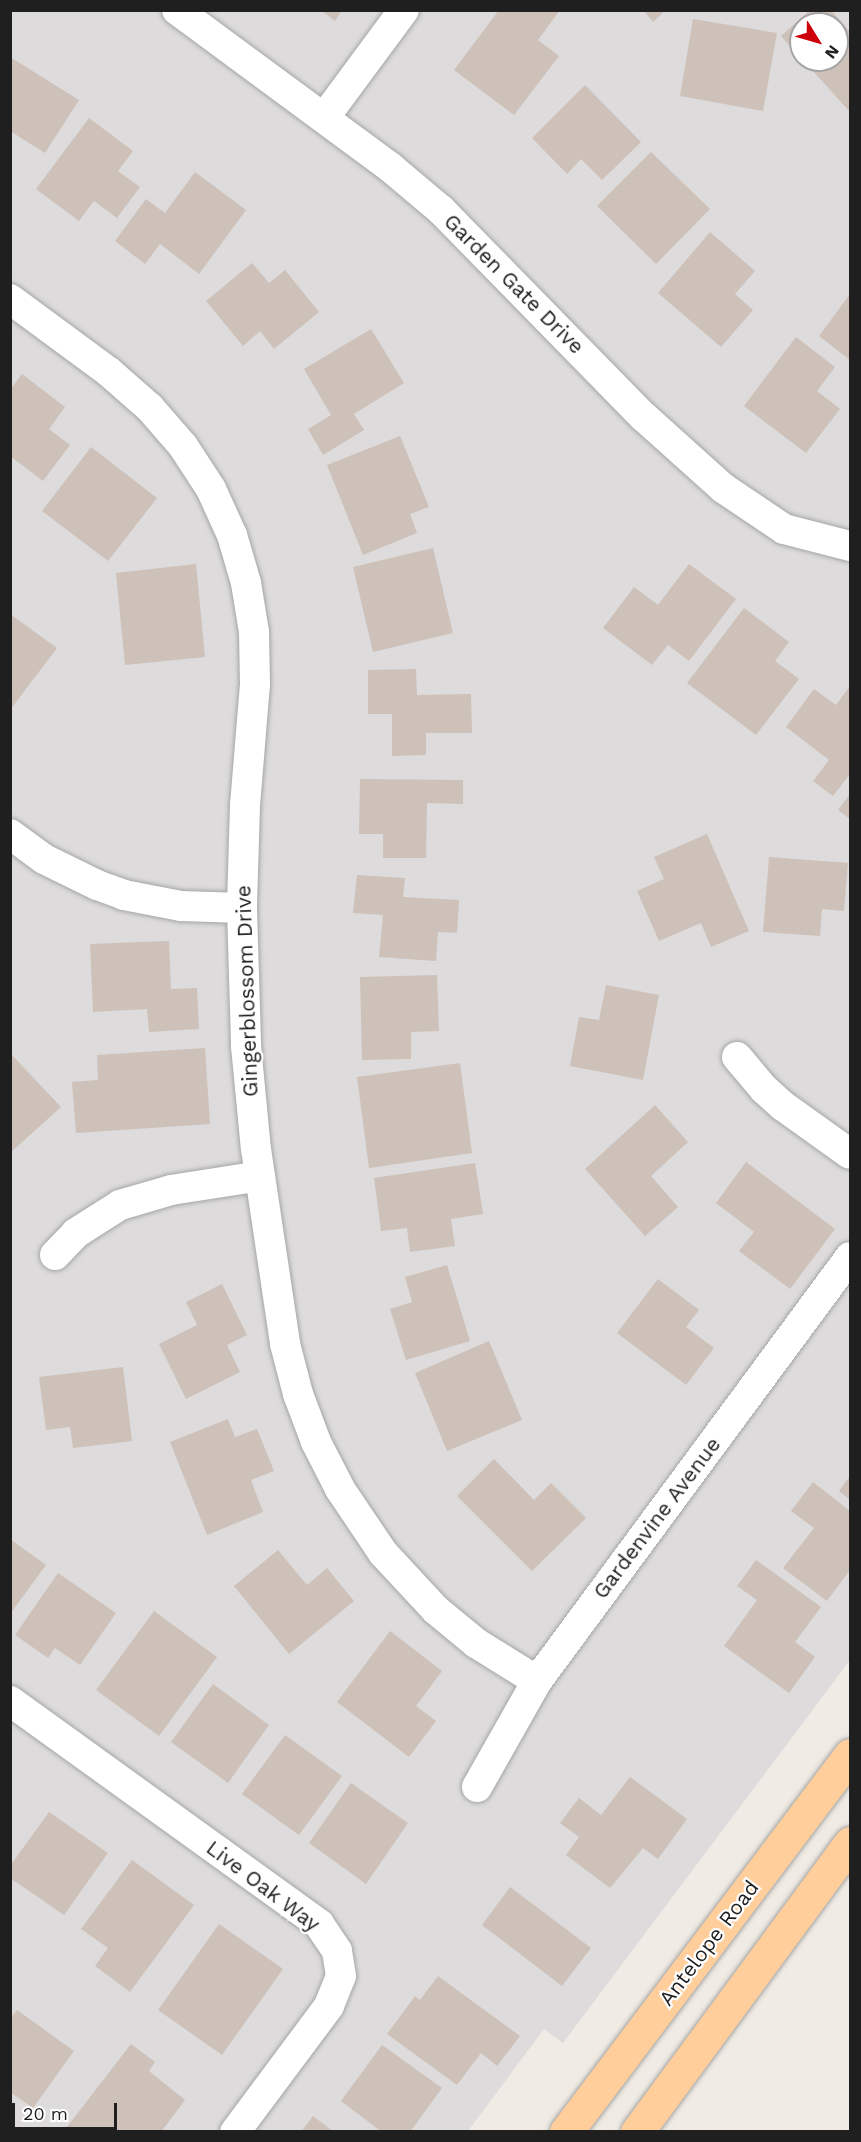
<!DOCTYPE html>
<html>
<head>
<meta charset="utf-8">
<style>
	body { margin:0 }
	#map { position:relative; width:861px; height:2142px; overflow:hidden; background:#f0ebe4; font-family:"Work Sans",sans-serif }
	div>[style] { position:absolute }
	.residential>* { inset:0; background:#dddbdb }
	.building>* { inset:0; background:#cdc1b9 }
	.roads { filter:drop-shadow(0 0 2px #a6a6a6) drop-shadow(0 0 2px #a6a6a6) }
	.street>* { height:30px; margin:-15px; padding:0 15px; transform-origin:15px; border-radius:15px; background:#fff }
	.primary>* { height:33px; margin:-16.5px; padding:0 16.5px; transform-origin:16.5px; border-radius:16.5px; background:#ffce9a }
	span { translate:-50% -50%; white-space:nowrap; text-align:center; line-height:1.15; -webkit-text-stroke:4.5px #fff; paint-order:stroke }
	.street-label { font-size:21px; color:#1f1f1f }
	.frame { position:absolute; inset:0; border:12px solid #1f1f1f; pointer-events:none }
	.north { position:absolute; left:789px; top:12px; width:60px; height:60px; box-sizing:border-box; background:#fff; border:2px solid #a5a5a5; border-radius:50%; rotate:127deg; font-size:16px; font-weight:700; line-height:24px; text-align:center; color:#1f1f1f }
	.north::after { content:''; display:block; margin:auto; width:21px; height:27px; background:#cd000a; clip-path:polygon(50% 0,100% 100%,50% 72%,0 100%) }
	.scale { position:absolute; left:12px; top:2103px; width:105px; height:27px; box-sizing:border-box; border:3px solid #1f1f1f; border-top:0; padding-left:8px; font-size:18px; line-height:21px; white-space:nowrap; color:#1f1f1f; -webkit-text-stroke:4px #fff; paint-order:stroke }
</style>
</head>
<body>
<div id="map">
	<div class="residential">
		<div style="clip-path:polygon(evenodd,11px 11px,850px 11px,850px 1660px,563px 2043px,544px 2029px,468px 2131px,11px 2132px,11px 11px,801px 24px,837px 24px,837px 60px,801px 60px,801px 24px)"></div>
	</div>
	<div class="building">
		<div style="clip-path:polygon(321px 10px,342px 10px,335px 21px)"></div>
		<div style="clip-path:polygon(499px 10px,560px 10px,538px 40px,559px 56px,514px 115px,454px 70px)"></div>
		<div style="clip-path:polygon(643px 10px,666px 10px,653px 22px)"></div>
		<div style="clip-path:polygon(810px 10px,831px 10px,850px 32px,850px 112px,803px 60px,837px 60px,837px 24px,801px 24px,801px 58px,781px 36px)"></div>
		<div style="clip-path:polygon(693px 19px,777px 33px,763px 111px,680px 96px)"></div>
		<div style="clip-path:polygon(10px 57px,79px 100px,45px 153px,10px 131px)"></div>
		<div style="clip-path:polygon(585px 85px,641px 142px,602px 180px,581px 159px,567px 174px,532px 138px)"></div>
		<div style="clip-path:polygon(89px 118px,133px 151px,118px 171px,140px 187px,117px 218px,94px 201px,79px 221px,36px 189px)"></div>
		<div style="clip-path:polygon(651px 152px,710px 209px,656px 264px,597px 206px)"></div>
		<div style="clip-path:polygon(195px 172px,246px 210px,199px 274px,160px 244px,145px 264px,115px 241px,146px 199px,165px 213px)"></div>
		<div style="clip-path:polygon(710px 232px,755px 271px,735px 294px,753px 310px,721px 347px,658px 293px)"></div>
		<div style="clip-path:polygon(252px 263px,269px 283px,285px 270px,319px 312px,274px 349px,260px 331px,243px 346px,206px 301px)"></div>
		<div style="clip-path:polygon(850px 294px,850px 360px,819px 336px)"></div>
		<div style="clip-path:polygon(371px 329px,404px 383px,354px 414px,364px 430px,323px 455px,308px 429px,331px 415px,304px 369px)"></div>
		<div style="clip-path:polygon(796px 337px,835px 367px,817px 391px,840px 409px,806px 453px,744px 406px)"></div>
		<div style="clip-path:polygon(22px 374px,65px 407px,49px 429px,70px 445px,43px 481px,10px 456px,10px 390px)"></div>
		<div style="clip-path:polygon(400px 436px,429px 507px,410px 514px,417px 533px,363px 555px,327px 465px)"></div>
		<div style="clip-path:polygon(91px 447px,157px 498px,108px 561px,42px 511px)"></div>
		<div style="clip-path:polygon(433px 548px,453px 633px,373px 652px,353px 567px)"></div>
		<div style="clip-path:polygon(196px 564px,205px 657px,125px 665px,116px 573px)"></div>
		<div style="clip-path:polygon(689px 564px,736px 599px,689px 661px,668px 645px,652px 665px,603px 628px,634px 587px,658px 605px)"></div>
		<div style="clip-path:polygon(744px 608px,789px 642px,775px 661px,799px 679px,756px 735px,687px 683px)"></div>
		<div style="clip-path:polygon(10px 614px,57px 648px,10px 710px)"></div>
		<div style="clip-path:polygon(416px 669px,417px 695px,471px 694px,472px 733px,426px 733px,426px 755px,392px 756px,392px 714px,368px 714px,368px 670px)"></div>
		<div style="clip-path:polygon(850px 686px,850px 774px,833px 796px,813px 781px,829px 760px,786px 727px,814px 689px,836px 705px)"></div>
		<div style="clip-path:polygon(360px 779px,463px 780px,463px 804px,427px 803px,426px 858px,383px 858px,383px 834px,359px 834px)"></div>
		<div style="clip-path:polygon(850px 794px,850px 819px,838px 810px)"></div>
		<div style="clip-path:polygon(707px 834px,749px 931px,711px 947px,701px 923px,659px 941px,637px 891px,664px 879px,654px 857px)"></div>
		<div style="clip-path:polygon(769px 857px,848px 863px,844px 911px,822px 909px,820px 936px,763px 932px)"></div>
		<div style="clip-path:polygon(357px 875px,405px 878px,403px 897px,459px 900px,457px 933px,438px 932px,436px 961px,379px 957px,383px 915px,353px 913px)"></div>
		<div style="clip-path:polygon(169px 941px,171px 989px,197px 988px,199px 1029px,149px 1032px,147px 1009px,93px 1012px,90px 944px)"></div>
		<div style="clip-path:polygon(437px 975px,439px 1031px,411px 1032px,411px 1059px,362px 1060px,360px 977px)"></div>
		<div style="clip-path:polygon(606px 985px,659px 995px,643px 1080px,570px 1066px,579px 1017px,599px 1020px)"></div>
		<div style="clip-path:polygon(205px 1048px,210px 1124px,76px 1133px,72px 1082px,98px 1080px,97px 1055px)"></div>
		<div style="clip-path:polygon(10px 1053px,61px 1107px,10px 1153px)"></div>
		<div style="clip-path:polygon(460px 1063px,472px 1153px,369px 1168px,357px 1077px)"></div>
		<div style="clip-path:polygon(655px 1105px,688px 1142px,651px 1176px,678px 1207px,645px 1236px,585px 1169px)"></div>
		<div style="clip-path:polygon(746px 1162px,835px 1229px,790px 1289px,739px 1251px,754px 1232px,716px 1203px)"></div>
		<div style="clip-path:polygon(475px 1163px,483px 1214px,451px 1219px,455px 1246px,410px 1252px,407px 1228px,381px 1231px,374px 1178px)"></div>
		<div style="clip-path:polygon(447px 1265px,470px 1341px,406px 1360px,390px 1309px,412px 1302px,405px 1277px)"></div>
		<div style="clip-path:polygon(658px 1279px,699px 1310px,686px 1327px,714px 1348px,686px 1385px,617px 1333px)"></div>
		<div style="clip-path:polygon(222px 1284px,247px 1335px,227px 1345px,240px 1372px,186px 1399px,159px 1344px,197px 1325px,186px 1302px)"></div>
		<div style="clip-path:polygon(489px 1341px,522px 1420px,447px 1451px,415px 1373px)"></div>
		<div style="clip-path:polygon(123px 1367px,132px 1441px,73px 1448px,70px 1427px,46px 1430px,39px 1377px)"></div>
		<div style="clip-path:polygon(228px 1419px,235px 1437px,257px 1429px,274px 1471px,251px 1480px,263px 1512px,207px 1535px,170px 1442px)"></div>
		<div style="clip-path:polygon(494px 1459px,534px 1500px,551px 1483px,586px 1518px,532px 1571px,457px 1496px)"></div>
		<div style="clip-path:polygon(850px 1476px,850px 1500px,839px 1491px)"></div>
		<div style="clip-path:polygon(813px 1482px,850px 1511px,850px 1570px,827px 1601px,783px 1568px,814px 1528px,791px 1511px)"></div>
		<div style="clip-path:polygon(10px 1539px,46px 1565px,10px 1614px)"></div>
		<div style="clip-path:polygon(278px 1550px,307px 1585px,327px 1568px,354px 1601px,289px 1654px,234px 1586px)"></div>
		<div style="clip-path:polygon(756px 1560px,821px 1607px,795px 1642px,815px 1657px,789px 1693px,724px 1646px,757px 1600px,737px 1586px)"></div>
		<div style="clip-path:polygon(58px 1573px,116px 1613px,80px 1665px,55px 1648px,48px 1658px,15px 1635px)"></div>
		<div style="clip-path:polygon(154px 1611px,217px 1657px,159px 1736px,96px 1690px)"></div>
		<div style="clip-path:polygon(390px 1631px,442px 1671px,416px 1706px,436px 1721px,409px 1757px,337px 1702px)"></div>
		<div style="clip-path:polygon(213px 1684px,269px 1725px,228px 1783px,171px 1742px)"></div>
		<div style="clip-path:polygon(285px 1735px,342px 1776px,299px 1835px,242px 1794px)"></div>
		<div style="clip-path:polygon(630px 1777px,687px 1819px,658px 1859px,643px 1848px,610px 1888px,566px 1855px,579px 1837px,560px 1823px,579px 1798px,601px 1815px)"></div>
		<div style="clip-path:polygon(351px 1783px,408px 1823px,366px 1884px,309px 1843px)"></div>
		<div style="clip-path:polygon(49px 1812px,108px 1853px,64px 1915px,10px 1878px,10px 1866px)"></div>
		<div style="clip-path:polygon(132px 1860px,194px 1905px,130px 1992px,95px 1966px,108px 1948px,81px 1929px)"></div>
		<div style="clip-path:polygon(510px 1887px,591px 1948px,562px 1986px,482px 1925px)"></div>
		<div style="clip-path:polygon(219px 1924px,283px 1969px,222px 2055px,158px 2010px)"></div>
		<div style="clip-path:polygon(438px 1976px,520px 2036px,497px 2066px,481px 2053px,457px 2085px,387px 2034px,415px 1996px,420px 2000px)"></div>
		<div style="clip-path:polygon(17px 2010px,74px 2051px,33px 2108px,10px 2092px,10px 2019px)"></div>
		<div style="clip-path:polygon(131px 2044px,155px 2062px,149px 2071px,185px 2100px,161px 2132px,63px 2132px)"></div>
		<div style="clip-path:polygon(382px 2045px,442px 2088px,410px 2132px,382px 2132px,341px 2101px)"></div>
		<div style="clip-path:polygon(313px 2116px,334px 2132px,301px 2132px)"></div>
	</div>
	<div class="roads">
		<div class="street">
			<div style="left:177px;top:10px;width:266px;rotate:36.4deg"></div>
			<div style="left:391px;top:168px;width:65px;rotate:40deg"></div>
			<div style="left:441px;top:210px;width:290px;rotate:45.6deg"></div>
			<div style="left:644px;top:417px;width:106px;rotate:41.9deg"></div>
			<div style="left:723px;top:488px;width:73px;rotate:33.9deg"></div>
			<div style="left:784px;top:529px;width:68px;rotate:14.4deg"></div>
			<div style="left:324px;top:118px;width:134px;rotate:-53.5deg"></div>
			<div style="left:10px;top:299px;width:123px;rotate:36.4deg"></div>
			<div style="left:109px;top:372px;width:55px;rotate:41.3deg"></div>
			<div style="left:150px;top:408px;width:50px;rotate:49deg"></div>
			<div style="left:183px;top:446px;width:51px;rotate:56.9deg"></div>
			<div style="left:211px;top:489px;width:51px;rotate:65.5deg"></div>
			<div style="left:232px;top:535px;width:50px;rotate:73.7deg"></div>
			<div style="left:246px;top:583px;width:50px;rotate:80.7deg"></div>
			<div style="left:254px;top:632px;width:52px;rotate:88.9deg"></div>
			<div style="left:255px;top:684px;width:121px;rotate:94.7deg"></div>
			<div style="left:245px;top:805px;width:103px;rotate:91.7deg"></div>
			<div style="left:242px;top:908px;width:138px;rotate:88.3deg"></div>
			<div style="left:246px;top:1046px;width:103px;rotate:84.5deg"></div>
			<div style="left:256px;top:1149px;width:197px;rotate:81.5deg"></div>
			<div style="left:285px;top:1344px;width:52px;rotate:75.4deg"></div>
			<div style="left:298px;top:1394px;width:51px;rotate:69.4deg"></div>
			<div style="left:316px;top:1442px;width:53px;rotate:62.9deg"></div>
			<div style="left:340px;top:1489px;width:77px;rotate:56.1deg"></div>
			<div style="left:383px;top:1553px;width:78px;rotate:47.1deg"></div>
			<div style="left:436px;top:1610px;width:52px;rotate:39.5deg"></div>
			<div style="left:476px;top:1643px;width:72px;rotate:31.9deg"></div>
			<div style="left:10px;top:834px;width:42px;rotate:36.3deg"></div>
			<div style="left:44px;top:859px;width:59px;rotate:26.1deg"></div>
			<div style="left:97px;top:885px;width:29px;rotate:20deg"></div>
			<div style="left:124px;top:895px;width:58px;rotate:10.9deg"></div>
			<div style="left:181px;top:906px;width:61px;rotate:1.9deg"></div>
			<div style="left:737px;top:1057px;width:42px;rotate:49.8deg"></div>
			<div style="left:764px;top:1089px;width:25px;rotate:42deg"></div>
			<div style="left:783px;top:1106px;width:82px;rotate:35.6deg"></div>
			<div style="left:55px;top:1255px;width:30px;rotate:-46deg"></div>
			<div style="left:76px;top:1233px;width:52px;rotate:-32.5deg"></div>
			<div style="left:120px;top:1205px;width:53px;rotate:-16.4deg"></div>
			<div style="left:171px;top:1190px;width:90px;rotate:-8.9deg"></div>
			<div style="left:10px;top:1701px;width:381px;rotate:35.8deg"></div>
			<div style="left:319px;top:1924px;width:32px;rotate:56deg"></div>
			<div style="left:337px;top:1951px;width:25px;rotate:81deg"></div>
			<div style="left:341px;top:1976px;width:32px;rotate:112deg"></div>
			<div style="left:329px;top:2006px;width:157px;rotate:126.7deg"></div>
			<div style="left:477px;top:1787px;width:122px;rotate:-60.5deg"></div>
			<div style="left:537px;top:1681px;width:527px;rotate:-53.56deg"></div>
		</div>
		<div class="primary">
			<div style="left:566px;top:2132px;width:472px;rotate:-53deg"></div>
			<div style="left:637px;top:2132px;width:359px;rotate:-53.6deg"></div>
		</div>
	</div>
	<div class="street-label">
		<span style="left:514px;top:284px;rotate:45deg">Garden Gate Drive</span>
		<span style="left:247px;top:991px;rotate:-92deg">Gingerblossom Drive</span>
		<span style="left:657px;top:1518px;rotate:-53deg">Gardenvine Avenue</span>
		<span style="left:263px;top:1886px;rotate:37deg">Live Oak Way</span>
		<span style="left:709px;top:1943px;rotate:-53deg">Antelope Road</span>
	</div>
	<div class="frame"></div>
	<div class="north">N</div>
	<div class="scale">20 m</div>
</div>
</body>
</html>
